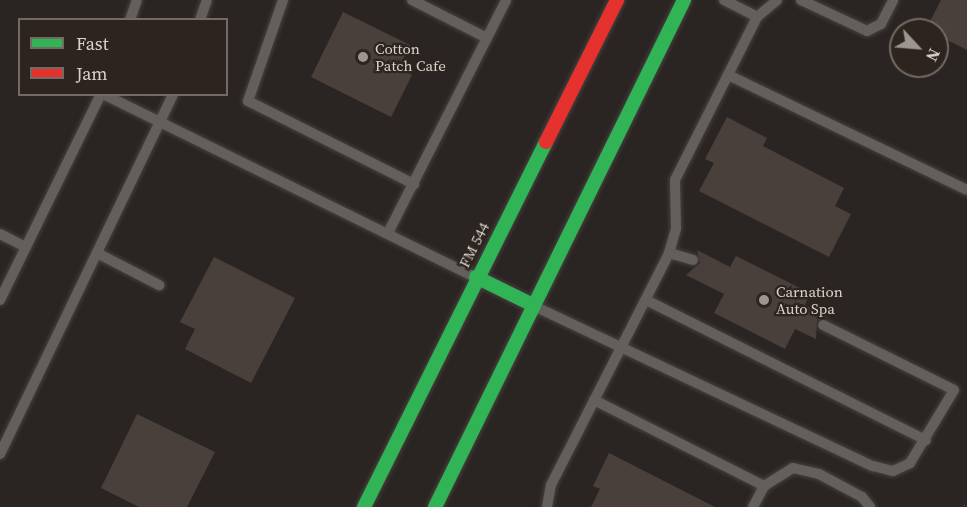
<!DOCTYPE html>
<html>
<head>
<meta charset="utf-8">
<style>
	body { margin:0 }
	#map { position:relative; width:967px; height:507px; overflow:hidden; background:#2a2522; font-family:"Source Serif 4",serif }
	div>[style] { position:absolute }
	.building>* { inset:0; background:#49403c }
	.roads { filter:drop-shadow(0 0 2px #46413f) drop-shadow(0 0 2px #46413f) }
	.lane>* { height:10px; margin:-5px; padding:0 5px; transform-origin:5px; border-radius:5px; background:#625f5d }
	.fast>* { height:14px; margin:-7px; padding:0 7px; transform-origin:7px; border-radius:7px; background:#30b455 }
	.jam>* { height:14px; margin:-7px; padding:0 7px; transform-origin:7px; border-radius:7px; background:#e5322d }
	.rail>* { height:7px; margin-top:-3.5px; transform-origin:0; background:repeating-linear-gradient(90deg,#2d241f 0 14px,#666361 0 28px); box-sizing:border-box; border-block:2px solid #666361 }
	.dots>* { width:16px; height:16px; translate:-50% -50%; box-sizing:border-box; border:3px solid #2d241f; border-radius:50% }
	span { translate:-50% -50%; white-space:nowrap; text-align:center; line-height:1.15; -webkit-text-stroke:4.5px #2d241f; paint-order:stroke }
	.poi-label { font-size:15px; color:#d9d3cf }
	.left { translate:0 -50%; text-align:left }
	.street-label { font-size:15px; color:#d9d3cf }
	.legend { position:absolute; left:18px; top:18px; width:210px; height:78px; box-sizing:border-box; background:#2d241f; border:2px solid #726a65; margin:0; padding:8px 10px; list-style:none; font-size:18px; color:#d9d3cf }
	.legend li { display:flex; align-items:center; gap:12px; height:30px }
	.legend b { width:30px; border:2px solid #726a65 }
	.north { position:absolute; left:889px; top:18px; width:60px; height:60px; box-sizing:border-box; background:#2d241f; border:2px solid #726a65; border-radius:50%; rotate:116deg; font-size:16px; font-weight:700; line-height:24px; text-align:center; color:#d9d3cf }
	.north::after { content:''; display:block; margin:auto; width:21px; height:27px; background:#9c9692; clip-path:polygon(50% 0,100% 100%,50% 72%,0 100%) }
</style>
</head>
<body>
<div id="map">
	<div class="building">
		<div style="clip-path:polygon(941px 0,967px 0,967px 50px,937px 35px,937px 30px,926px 29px)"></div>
		<div style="clip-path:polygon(343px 12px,410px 45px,399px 68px,412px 75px,391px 117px,311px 77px)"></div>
		<div style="clip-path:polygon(727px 117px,767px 138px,763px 146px,844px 188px,835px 206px,851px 214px,829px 257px,699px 191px,714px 163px,705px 159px)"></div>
		<div style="clip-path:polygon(697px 250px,730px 267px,736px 256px,810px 293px,805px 305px,827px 317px,817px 321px,816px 339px,795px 329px,785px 349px,714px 313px,724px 294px,686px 275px,700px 263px)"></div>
		<div style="clip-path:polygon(214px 257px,295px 298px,251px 383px,185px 349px,195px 329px,180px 322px)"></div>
		<div style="clip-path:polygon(137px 414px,215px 452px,187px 507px,139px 507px,101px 488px)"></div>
		<div style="clip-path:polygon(609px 453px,715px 507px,591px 507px,600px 489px,593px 486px)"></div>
	</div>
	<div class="roads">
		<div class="lane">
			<div style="left:283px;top:0;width:107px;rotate:109.1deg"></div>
			<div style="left:248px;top:101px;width:186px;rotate:26.6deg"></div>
			<div style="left:412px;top:0;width:84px;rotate:26.9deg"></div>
			<div style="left:724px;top:0;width:37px;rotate:27deg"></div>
			<div style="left:801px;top:0;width:73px;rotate:25.2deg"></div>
			<div style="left:867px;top:31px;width:16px;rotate:-27deg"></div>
			<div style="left:881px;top:24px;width:27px;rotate:-63deg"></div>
			<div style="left:130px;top:20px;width:21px;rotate:-71deg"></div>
			<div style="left:200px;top:20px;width:21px;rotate:-71deg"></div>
			<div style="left:728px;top:75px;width:265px;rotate:25.7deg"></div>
			<div style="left:103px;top:94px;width:412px;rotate:26.2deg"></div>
			<div style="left:388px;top:233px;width:261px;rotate:-63.1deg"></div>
			<div style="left:0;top:234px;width:29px;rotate:27deg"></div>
			<div style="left:669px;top:253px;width:25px;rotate:16deg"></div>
			<div style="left:99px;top:254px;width:68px;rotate:27.3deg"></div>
			<div style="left:0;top:300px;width:229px;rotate:-63.9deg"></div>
			<div style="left:646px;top:300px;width:313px;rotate:26.6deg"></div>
			<div style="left:536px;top:307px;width:373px;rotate:25.3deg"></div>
			<div style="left:873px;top:466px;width:21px;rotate:14deg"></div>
			<div style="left:893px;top:471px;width:19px;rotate:-25deg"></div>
			<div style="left:910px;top:463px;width:85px;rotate:-58.9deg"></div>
			<div style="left:954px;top:390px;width:146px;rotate:-153.6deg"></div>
			<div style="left:594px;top:400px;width:191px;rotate:26.8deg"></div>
			<div style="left:0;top:454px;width:399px;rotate:-64.3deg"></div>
			<div style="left:547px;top:507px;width:22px;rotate:-80deg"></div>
			<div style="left:551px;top:485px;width:260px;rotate:-63deg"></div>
			<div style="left:669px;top:253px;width:26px;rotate:-74deg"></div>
			<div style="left:676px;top:228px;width:48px;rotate:-91.2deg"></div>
			<div style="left:675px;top:180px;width:182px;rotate:-63.3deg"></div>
			<div style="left:757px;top:17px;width:26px;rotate:-40deg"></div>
			<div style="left:753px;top:507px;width:24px;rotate:-62deg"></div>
			<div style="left:764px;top:486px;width:34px;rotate:-32deg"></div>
			<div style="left:793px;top:468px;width:27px;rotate:13deg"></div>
			<div style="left:819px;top:474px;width:49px;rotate:28.1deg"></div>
			<div style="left:862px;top:497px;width:13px;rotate:51deg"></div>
		</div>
		<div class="fast">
			<div style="left:476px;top:277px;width:64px;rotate:26.2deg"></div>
			<div style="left:364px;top:507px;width:408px;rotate:-63.5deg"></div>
			<div style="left:435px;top:507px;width:565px;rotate:-63.84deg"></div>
		</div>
		<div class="jam">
			<div style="left:546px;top:142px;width:159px;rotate:-63.4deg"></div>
		</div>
	</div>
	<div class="rail">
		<div style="left:966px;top:507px;width:1px;rotate:-45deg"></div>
	</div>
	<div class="dots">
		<div style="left:363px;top:57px;background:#9c9692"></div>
		<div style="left:764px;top:300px;background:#9c9692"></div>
	</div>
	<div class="poi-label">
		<span class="left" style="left:375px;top:57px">Cotton<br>Patch Cafe</span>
		<span class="left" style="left:776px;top:300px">Carnation<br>Auto Spa</span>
	</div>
	<div class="street-label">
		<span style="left:474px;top:245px;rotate:-63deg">FM 544</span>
	</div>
	<ul class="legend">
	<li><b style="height:8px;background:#30b455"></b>Fast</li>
	<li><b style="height:8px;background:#e5322d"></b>Jam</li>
	</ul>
	<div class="north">N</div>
</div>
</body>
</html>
